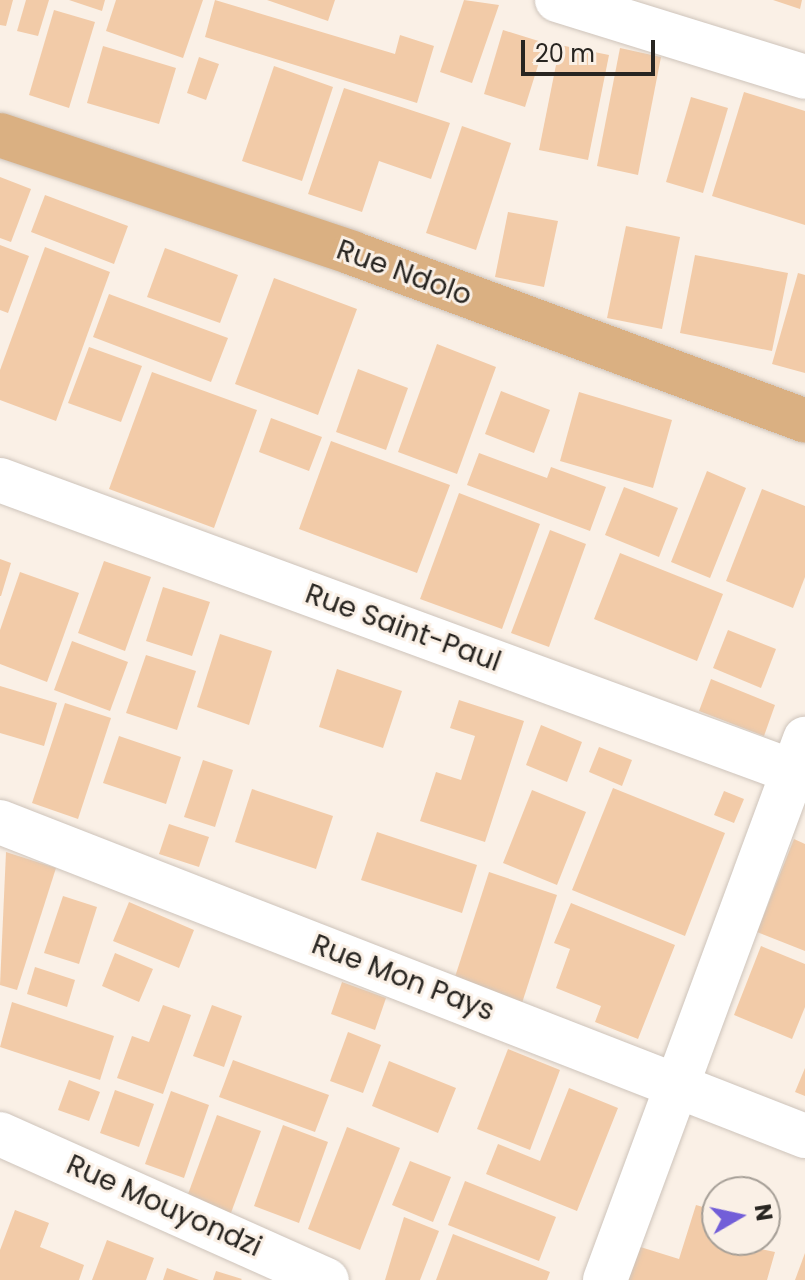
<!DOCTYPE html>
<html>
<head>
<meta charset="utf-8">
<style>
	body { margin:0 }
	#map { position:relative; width:805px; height:1280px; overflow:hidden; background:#faf0e6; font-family:Poppins,sans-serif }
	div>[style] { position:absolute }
	.building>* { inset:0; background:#f2cba8 }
	.roads { filter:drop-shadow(0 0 2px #cec4bb) drop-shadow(0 0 2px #cec4bb) }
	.minor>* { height:44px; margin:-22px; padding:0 22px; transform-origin:22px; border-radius:22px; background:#fff }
	.major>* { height:44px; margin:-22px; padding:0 22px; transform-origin:22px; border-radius:22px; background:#dab082 }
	span { translate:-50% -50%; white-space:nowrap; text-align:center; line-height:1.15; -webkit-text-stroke:6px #faf0e6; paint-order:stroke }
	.street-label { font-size:28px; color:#282521 }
	.north { position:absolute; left:701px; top:1176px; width:80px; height:80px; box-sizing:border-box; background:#faf0e6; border:2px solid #a69f97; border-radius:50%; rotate:81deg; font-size:22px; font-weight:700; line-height:32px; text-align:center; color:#282521 }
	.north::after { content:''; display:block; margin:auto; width:28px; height:36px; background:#725ed8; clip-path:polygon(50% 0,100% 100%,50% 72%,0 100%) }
	.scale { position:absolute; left:521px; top:40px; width:134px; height:36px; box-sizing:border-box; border:4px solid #282521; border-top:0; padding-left:10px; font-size:24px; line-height:28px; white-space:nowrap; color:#282521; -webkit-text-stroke:6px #faf0e6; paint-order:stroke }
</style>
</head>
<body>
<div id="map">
	<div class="building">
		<div style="clip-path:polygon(0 0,13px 0,6px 26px,0 25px)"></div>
		<div style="clip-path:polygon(26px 0,49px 0,38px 36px,17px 31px)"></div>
		<div style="clip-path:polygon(69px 0,105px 0,102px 11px)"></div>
		<div style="clip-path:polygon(116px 0,203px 0,183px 58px,106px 31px)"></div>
		<div style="clip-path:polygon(215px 0,395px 54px,400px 35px,434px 46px,417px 103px,205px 37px)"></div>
		<div style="clip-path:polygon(267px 0,335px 0,328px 21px)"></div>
		<div style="clip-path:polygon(464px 0,499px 5px,472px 83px,440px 72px)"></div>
		<div style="clip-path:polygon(773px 0,802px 0,800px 9px)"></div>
		<div style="clip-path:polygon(54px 10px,95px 22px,69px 108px,29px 95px)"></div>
		<div style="clip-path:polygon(503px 30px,545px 43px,525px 107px,484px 94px)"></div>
		<div style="clip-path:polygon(560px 45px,609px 55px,588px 160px,539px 150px)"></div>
		<div style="clip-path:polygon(103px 46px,176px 68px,159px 124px,87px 103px)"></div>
		<div style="clip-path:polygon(620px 48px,661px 57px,638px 175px,597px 166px)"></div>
		<div style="clip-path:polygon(199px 57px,219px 64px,206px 100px,187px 93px)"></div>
		<div style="clip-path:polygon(274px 66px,333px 87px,302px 181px,242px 161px)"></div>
		<div style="clip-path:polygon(344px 88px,450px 123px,431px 179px,379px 161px,362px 212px,308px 194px)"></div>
		<div style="clip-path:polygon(744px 92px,805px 111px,805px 225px,712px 196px)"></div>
		<div style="clip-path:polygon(691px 97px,728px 108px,703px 193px,666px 182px)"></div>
		<div style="clip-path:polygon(462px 126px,511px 143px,476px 250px,426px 233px)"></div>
		<div style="clip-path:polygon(0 177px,31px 189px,11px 242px,0 238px)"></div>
		<div style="clip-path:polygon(45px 195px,128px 226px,114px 264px,31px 232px)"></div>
		<div style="clip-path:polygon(508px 212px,558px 221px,544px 287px,495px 277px)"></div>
		<div style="clip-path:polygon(626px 226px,680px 237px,662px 329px,607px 318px)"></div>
		<div style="clip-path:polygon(0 245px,29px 256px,8px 313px,0 310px)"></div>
		<div style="clip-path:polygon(45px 247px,110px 272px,56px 421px,0 400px,0 370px)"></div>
		<div style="clip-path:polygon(165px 248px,238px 275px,220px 323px,147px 297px)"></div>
		<div style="clip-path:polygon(695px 255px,788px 273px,772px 351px,680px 333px)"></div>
		<div style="clip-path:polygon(798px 273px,805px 275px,805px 373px,772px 364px)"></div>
		<div style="clip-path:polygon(274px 278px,357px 309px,318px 415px,235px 384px)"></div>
		<div style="clip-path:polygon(109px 294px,228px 338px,211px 382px,93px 337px)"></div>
		<div style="clip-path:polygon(437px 344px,496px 367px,457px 474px,398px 452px)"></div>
		<div style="clip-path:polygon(89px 347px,142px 366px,121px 422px,68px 403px)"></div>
		<div style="clip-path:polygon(358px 369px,408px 388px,386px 450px,336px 432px)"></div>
		<div style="clip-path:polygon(152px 372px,257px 410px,214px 528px,109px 489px)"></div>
		<div style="clip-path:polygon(501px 391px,550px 410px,534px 453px,485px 434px)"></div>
		<div style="clip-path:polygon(579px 392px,672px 420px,653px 488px,560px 461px)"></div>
		<div style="clip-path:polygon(271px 418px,322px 437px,309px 471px,259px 452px)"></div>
		<div style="clip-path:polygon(331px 441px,450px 485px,417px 573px,299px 529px)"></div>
		<div style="clip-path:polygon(479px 453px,547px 478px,551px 467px,606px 487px,590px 531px,467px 485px)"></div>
		<div style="clip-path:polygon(707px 471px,746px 488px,710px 578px,671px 562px)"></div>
		<div style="clip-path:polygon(624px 487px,678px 508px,659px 557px,605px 535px)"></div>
		<div style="clip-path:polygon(762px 489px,805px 506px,805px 577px,793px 608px,726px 581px)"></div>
		<div style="clip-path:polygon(459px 493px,540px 524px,502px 629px,420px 599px)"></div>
		<div style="clip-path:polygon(550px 530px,586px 544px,549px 647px,511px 633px)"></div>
		<div style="clip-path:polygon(620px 553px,723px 594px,697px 661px,594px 619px)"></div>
		<div style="clip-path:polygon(0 559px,11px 563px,1px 596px,0 596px)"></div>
		<div style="clip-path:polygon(104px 561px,151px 577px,125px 651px,78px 633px)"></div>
		<div style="clip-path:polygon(20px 572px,79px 593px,47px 682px,0 664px,0 630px)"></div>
		<div style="clip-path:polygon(163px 587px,210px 602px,192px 656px,146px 641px)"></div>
		<div style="clip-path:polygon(728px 630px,776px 649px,761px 688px,713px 668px)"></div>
		<div style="clip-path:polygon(220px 634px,272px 651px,249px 725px,197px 707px)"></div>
		<div style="clip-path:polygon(72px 641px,128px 662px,110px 711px,54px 690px)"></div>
		<div style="clip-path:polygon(146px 655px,196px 671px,177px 730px,126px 713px)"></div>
		<div style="clip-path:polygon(337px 669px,402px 691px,383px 748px,319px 727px)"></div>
		<div style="clip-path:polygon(711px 679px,775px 705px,764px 736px,699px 711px)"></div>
		<div style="clip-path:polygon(0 686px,57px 703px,44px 746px,0 733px)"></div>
		<div style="clip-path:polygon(459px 700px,524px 721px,485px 842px,420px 821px,436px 772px,461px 780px,475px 736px,450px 728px)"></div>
		<div style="clip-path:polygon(65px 703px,111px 718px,78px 819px,32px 803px)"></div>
		<div style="clip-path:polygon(541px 725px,582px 742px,567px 782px,526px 765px)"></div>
		<div style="clip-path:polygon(119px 736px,181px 757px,166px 804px,103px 783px)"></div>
		<div style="clip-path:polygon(599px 747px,632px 760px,622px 786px,589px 772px)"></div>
		<div style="clip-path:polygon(203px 760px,233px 770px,215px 827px,184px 817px)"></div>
		<div style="clip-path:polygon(613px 788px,725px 833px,685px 936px,572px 890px)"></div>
		<div style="clip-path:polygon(252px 789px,333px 816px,316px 869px,235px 842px)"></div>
		<div style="clip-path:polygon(532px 790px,586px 812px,557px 885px,503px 863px)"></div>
		<div style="clip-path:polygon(724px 791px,744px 799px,734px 823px,714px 815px)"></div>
		<div style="clip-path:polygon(169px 824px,209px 837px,199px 867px,159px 854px)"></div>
		<div style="clip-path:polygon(377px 832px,477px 865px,462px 913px,361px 880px)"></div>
		<div style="clip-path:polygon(794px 839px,805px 844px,805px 951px,757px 932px)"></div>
		<div style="clip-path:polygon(6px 852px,56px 868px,17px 990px,0 985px)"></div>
		<div style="clip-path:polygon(489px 872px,557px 895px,522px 1003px,454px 980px)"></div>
		<div style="clip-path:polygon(63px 896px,97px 907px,79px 964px,44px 953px)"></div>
		<div style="clip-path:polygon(129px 902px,194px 930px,179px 968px,113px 941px)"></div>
		<div style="clip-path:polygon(571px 903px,675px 945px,638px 1039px,595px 1022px,601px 1006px,556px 988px,570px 949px,554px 943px)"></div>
		<div style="clip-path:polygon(761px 946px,805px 964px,805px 1007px,792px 1039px,734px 1015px)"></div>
		<div style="clip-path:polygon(115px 953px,153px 969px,139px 1002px,102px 986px)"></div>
		<div style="clip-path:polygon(35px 967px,75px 980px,67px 1007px,27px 994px)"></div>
		<div style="clip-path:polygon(342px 982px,386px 998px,375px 1030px,331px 1014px)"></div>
		<div style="clip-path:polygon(12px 1002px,114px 1036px,100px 1080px,0 1047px)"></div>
		<div style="clip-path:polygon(163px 1005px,191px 1015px,163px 1094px,117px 1078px,132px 1036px,149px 1042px)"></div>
		<div style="clip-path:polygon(212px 1005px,242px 1016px,224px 1067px,193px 1056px)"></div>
		<div style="clip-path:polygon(348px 1032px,381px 1045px,363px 1093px,330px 1081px)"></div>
		<div style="clip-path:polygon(508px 1049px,560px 1070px,530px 1150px,477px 1129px)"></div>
		<div style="clip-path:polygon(233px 1060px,329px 1095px,315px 1132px,219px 1097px)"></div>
		<div style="clip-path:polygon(389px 1061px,456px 1088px,438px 1133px,372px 1106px)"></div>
		<div style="clip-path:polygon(805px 1068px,805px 1096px,795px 1092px)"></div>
		<div style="clip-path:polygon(69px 1080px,100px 1092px,89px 1121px,58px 1110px)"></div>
		<div style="clip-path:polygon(569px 1088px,618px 1108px,577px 1211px,486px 1174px,498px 1144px,540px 1161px)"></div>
		<div style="clip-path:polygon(115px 1090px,154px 1104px,139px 1147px,100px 1133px)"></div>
		<div style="clip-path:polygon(171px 1091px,209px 1105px,184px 1178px,145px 1164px)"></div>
		<div style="clip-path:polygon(217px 1115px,261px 1131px,228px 1221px,184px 1205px)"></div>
		<div style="clip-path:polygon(283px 1125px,328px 1142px,299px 1223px,254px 1206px)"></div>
		<div style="clip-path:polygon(347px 1127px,400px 1148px,360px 1250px,308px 1229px)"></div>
		<div style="clip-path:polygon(410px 1161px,451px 1177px,433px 1222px,392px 1205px)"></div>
		<div style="clip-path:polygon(465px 1181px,556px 1217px,539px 1261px,448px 1225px)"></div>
		<div style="clip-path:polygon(696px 1205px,717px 1211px,717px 1240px,775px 1252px,767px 1280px,623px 1280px,634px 1245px,679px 1259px)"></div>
		<div style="clip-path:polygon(15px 1210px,49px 1223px,40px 1247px,84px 1265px,79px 1280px,0 1280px,0 1250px)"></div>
		<div style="clip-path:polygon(404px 1217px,439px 1231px,420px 1280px,385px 1280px)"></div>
		<div style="clip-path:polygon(453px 1234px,550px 1272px,547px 1280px,436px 1280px)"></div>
		<div style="clip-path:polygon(107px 1240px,154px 1258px,146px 1280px,92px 1280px)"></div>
		<div style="clip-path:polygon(805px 1254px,805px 1280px,795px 1280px,805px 1253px)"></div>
		<div style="clip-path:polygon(167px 1268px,199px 1280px,163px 1280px)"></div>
		<div style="clip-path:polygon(216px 1271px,242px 1279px,241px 1280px,213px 1280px)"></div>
	</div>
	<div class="roads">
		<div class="minor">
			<div style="left:557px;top:0;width:260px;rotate:17.2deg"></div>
			<div style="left:0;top:480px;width:858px;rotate:20.19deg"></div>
			<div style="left:0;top:822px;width:864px;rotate:21.31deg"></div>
			<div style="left:0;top:1134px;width:358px;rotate:24.1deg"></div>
			<div style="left:605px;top:1280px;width:577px;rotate:-69.71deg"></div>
		</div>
		<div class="major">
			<div style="left:0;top:135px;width:371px;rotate:18.5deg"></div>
			<div style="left:352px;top:253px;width:483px;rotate:20.3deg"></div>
		</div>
	</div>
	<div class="street-label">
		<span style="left:404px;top:273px;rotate:20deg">Rue Ndolo</span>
		<span style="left:403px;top:628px;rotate:20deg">Rue Saint-Paul</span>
		<span style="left:403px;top:978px;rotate:21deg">Rue Mon Pays</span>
		<span style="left:164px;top:1206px;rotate:24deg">Rue Mouyondzi</span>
	</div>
	<div class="north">N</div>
	<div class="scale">20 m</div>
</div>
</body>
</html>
